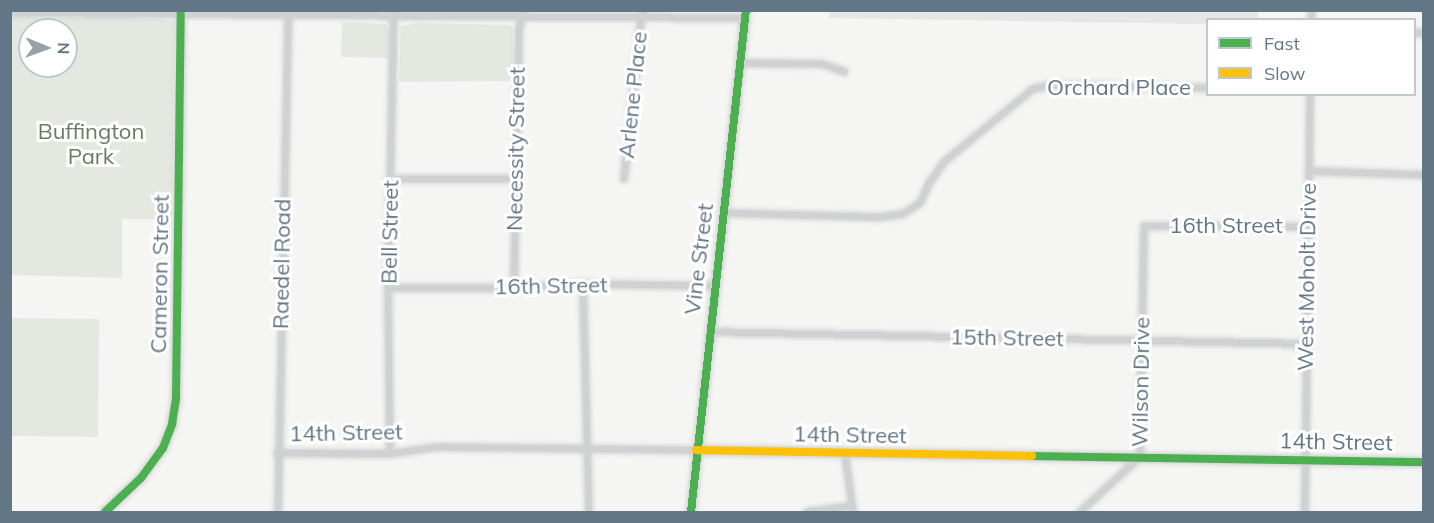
<!DOCTYPE html>
<html>
<head>
<meta charset="utf-8">
<style>
	body { margin:0 }
	#map { position:relative; width:1434px; height:523px; overflow:hidden; background:#f5f5f3; font-family:Mulish,sans-serif }
	div>[style] { position:absolute }
	.built>* { inset:0; background:#e5e6e5 }
	.green>* { inset:0; background:#e4e8e1 }
	.roads { filter:drop-shadow(0 0 2px #d0d2d3) drop-shadow(0 0 2px #d0d2d3) }
	.street>* { height:6px; margin:-3px; padding:0 3px; transform-origin:3px; border-radius:3px; background:#d0d1d2 }
	.fast>* { height:8px; margin:-4px; padding:0 4px; transform-origin:4px; border-radius:4px; background:#4caf50 }
	.slow>* { height:8px; margin:-4px; padding:0 4px; transform-origin:4px; border-radius:4px; background:#ffc107 }
	span { translate:-50% -50%; white-space:nowrap; text-align:center; line-height:1.15; -webkit-text-stroke:6px #fff; paint-order:stroke }
	.street-label { font-size:22px; color:#627686 }
	.park-label { font-size:22px; color:#677c61 }
	.frame { position:absolute; inset:0; border:12px solid #627686; pointer-events:none }
	.legend { position:absolute; left:1206px; top:18px; width:210px; height:78px; box-sizing:border-box; background:#fff; border:2px solid #c0c8cf; margin:0; padding:8px 10px; list-style:none; font-size:18px; color:#627686 }
	.legend li { display:flex; align-items:center; gap:12px; height:30px }
	.legend b { width:30px; border:2px solid #c0c8cf }
	.north { position:absolute; left:18px; top:18px; width:60px; height:60px; box-sizing:border-box; background:#fff; border:2px solid #c0c8cf; border-radius:50%; rotate:91deg; font-size:16px; font-weight:700; line-height:24px; text-align:center; color:#627686 }
	.north::after { content:''; display:block; margin:auto; width:21px; height:27px; background:#95a2ac; clip-path:polygon(50% 0,100% 100%,50% 72%,0 100%) }
</style>
</head>
<body>
<div id="map">
	<div class="built">
		<div style="clip-path:polygon(830px 10px,1258px 10px,1258px 19px,1208px 20px,1207px 24px,829px 18px)"></div>
	</div>
	<div class="green">
		<div style="clip-path:polygon(evenodd,11px 16px,164px 19px,174px 22px,172px 219px,122px 219px,122px 278px,11px 275px,11px 16px,30px 30px,66px 30px,66px 66px,30px 66px,30px 30px)"></div>
		<div style="clip-path:polygon(342px 22px,386px 24px,389px 29px,389px 58px,341px 57px)"></div>
		<div style="clip-path:polygon(417px 23px,511px 25px,513px 29px,513px 81px,399px 82px,401px 26px)"></div>
		<div style="clip-path:polygon(11px 318px,99px 319px,98px 437px,11px 436px)"></div>
	</div>
	<div class="roads">
		<div class="street">
			<div style="left:10px;top:13px;width:735px;rotate:0.39deg"></div>
			<div style="left:1311px;top:20px;width:10px;rotate:-84deg"></div>
			<div style="left:1414px;top:33px;width:10px"></div>
			<div style="left:740px;top:63px;width:82px;rotate:0.7deg"></div>
			<div style="left:822px;top:64px;width:24px;rotate:19deg"></div>
			<div style="left:1309px;top:171px;width:115px;rotate:2deg"></div>
			<div style="left:392px;top:179px;width:123px"></div>
			<div style="left:624px;top:179px;width:170px;rotate:-83.9deg"></div>
			<div style="left:723px;top:213px;width:158px;rotate:1.5deg"></div>
			<div style="left:881px;top:217px;width:22px;rotate:-8deg"></div>
			<div style="left:903px;top:214px;width:20px;rotate:-33deg"></div>
			<div style="left:920px;top:203px;width:23px;rotate:-65deg"></div>
			<div style="left:930px;top:182px;width:24px;rotate:-55deg"></div>
			<div style="left:944px;top:162px;width:115px;rotate:-39.4deg"></div>
			<div style="left:1033px;top:89px;width:19px;rotate:-12deg"></div>
			<div style="left:1052px;top:85px;width:156px;rotate:1.1deg"></div>
			<div style="left:583px;top:284px;width:228px;rotate:88.5deg"></div>
			<div style="left:388px;top:288px;width:126px"></div>
			<div style="left:514px;top:288px;width:69px;rotate:-3.3deg"></div>
			<div style="left:583px;top:284px;width:131px;rotate:0.9deg"></div>
			<div style="left:514px;top:288px;width:259px;rotate:-88.9deg"></div>
			<div style="left:519px;top:29px;width:20px;rotate:-75deg"></div>
			<div style="left:709px;top:332px;width:596px;rotate:1.15deg"></div>
			<div style="left:277px;top:453px;width:113px;rotate:0.5deg"></div>
			<div style="left:390px;top:454px;width:48px;rotate:-8.5deg"></div>
			<div style="left:437px;top:447px;width:259px;rotate:0.7deg"></div>
			<div style="left:845px;top:453px;width:60px;rotate:82.3deg"></div>
			<div style="left:390px;top:454px;width:166px;rotate:-90.7deg"></div>
			<div style="left:388px;top:288px;width:278px;rotate:-88.8deg"></div>
			<div style="left:278px;top:512px;width:497px;rotate:-88.8deg"></div>
			<div style="left:807px;top:512px;width:45px;rotate:-7.6deg"></div>
			<div style="left:1080px;top:512px;width:81px;rotate:-42.5deg"></div>
			<div style="left:1140px;top:457px;width:231px;rotate:-89deg"></div>
			<div style="left:1144px;top:226px;width:164px;rotate:0.3deg"></div>
			<div style="left:1305px;top:512px;width:418px;rotate:-89.3deg"></div>
		</div>
		<div class="fast">
			<div style="left:1032px;top:456px;width:392px;rotate:0.9deg"></div>
			<div style="left:105px;top:512px;width:50px;rotate:-43.4deg"></div>
			<div style="left:141px;top:478px;width:37px;rotate:-54deg"></div>
			<div style="left:163px;top:448px;width:26px;rotate:-69deg"></div>
			<div style="left:172px;top:424px;width:25px;rotate:-81deg"></div>
			<div style="left:176px;top:399px;width:389px;rotate:-89.3deg"></div>
			<div style="left:691px;top:512px;width:505px;rotate:-83.75deg"></div>
		</div>
		<div class="slow">
			<div style="left:696px;top:450px;width:336px;rotate:1deg"></div>
		</div>
	</div>
	<div class="street-label">
		<span style="left:1119px;top:88px">Orchard Place</span>
		<span style="left:633px;top:95px;rotate:-84deg">Arlene Place</span>
		<span style="left:516px;top:149px;rotate:-89deg">Necessity Street</span>
		<span style="left:1226px;top:226px">16th Street</span>
		<span style="left:390px;top:232px;rotate:-89deg">Bell Street</span>
		<span style="left:699px;top:259px;rotate:-83deg">Vine Street</span>
		<span style="left:282px;top:264px;rotate:-89deg">Raedel Road</span>
		<span style="left:160px;top:274px;rotate:-89deg">Cameron Street</span>
		<span style="left:1307px;top:277px;rotate:-89deg">West Moholt Drive</span>
		<span style="left:551px;top:286px;rotate:-1deg">16th Street</span>
		<span style="left:1007px;top:338px;rotate:1deg">15th Street</span>
		<span style="left:1141px;top:382px;rotate:-89deg">Wilson Drive</span>
		<span style="left:346px;top:433px;rotate:-1deg">14th Street</span>
		<span style="left:850px;top:435px;rotate:1deg">14th Street</span>
		<span style="left:1336px;top:442px;rotate:1deg">14th Street</span>
	</div>
	<div class="park-label">
		<span style="left:91px;top:144px">Buffington<br>Park</span>
	</div>
	<div class="frame"></div>
	<ul class="legend">
	<li><b style="height:8px;background:#4caf50"></b>Fast</li>
	<li><b style="height:8px;background:#ffc107"></b>Slow</li>
	</ul>
	<div class="north">N</div>
</div>
</body>
</html>
